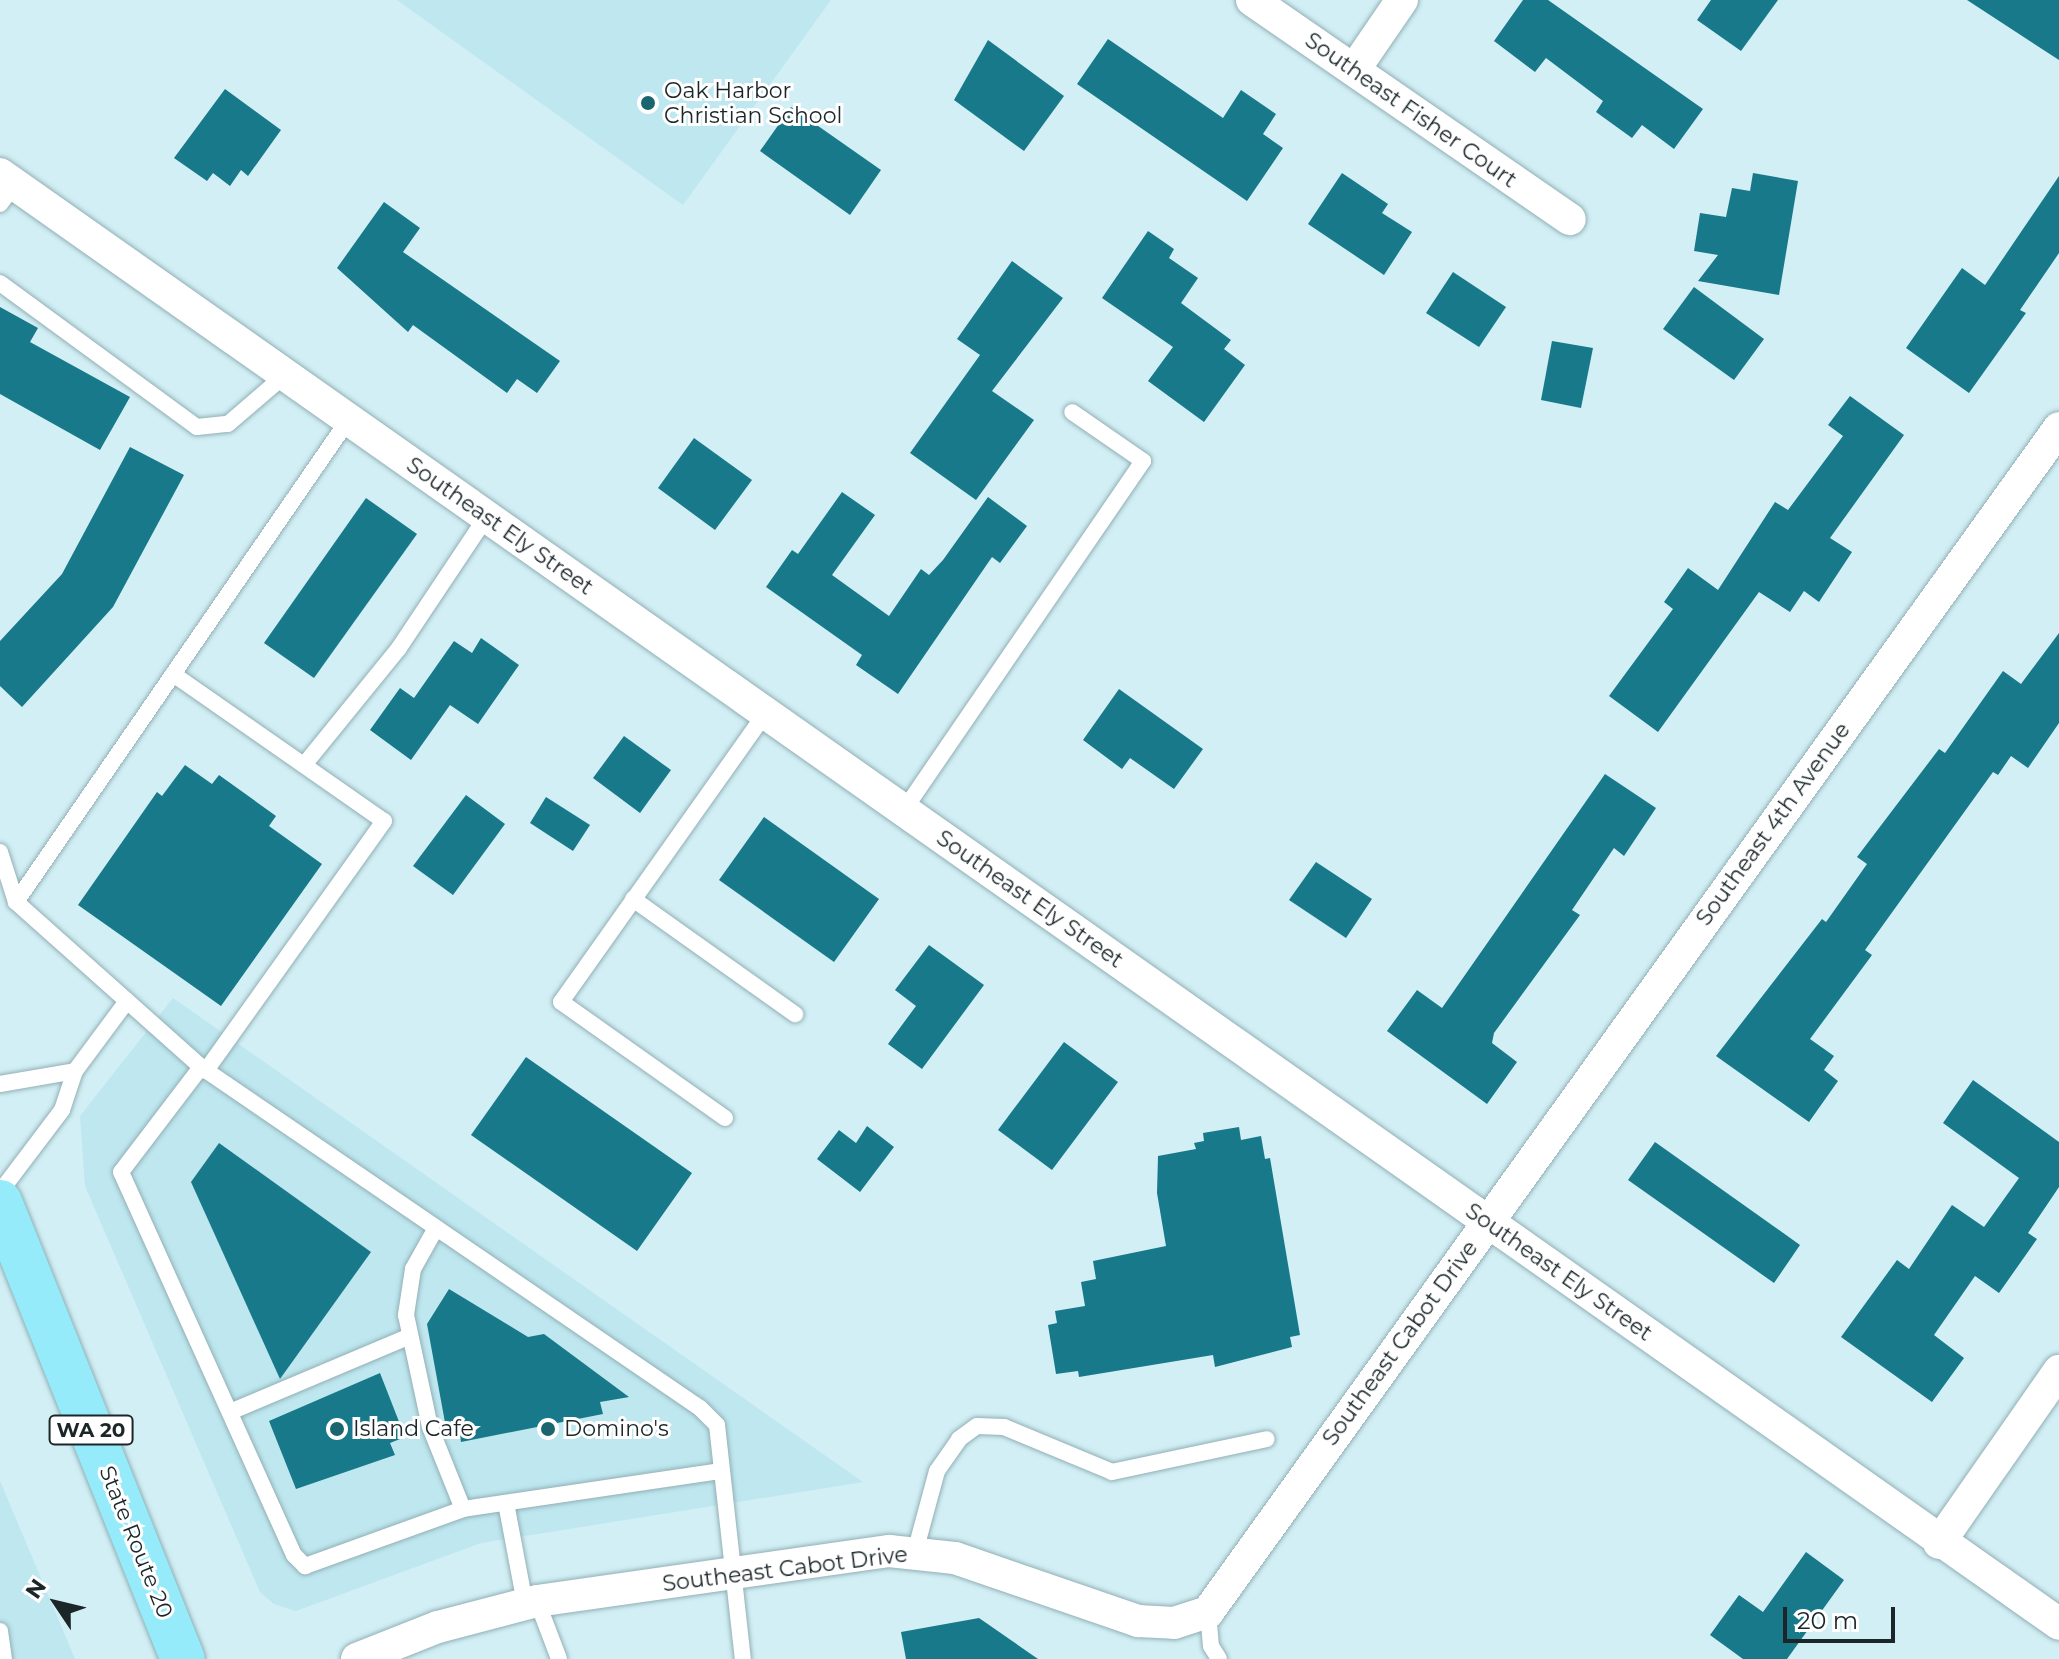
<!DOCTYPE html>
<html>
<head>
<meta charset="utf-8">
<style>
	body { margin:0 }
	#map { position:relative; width:2059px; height:1659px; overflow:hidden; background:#d1eff5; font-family:Montserrat,sans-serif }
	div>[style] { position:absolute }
	.built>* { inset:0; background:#bee7ef }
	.building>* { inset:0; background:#177989 }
	.roads { filter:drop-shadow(0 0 2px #92afb5) drop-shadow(0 0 2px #92afb5) }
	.lane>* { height:16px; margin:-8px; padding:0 8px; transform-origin:8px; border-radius:8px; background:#fff }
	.street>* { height:32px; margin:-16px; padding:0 16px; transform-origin:16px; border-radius:16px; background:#fff }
	.primary>* { height:44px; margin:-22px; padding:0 22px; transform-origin:22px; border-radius:22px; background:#95ebfa }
	.dots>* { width:22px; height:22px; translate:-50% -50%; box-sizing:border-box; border:4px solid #fff; border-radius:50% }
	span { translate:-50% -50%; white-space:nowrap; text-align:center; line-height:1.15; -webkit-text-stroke:6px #fff; paint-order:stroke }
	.shield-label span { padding:2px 6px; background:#fff; border:2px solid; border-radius:6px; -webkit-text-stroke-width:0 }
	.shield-label { font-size:20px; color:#1a2628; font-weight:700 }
	.poi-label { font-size:22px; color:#1a2628 }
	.left { translate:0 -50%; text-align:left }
	.street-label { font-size:22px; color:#1a2628 }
	.north { position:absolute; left:16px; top:1563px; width:80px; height:80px; -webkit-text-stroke:6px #fff; paint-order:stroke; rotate:305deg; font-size:22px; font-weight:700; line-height:32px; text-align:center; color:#1a2628 }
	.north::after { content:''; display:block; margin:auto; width:28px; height:36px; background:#1a2628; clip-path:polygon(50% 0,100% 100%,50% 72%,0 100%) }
	.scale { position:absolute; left:1783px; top:1607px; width:112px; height:36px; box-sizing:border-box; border:4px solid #1a2628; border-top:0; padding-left:10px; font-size:24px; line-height:28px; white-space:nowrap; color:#1a2628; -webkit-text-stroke:6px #fff; paint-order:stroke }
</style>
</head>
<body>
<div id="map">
	<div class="built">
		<div style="clip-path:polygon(397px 0,831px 0,683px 205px)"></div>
		<div style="clip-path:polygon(173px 998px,863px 1482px,481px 1543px,296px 1611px,274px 1604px,260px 1592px,85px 1186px,80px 1116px)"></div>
		<div style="clip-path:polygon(0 1481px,75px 1659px,0 1659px)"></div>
	</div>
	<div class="building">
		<div style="clip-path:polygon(1523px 0,1548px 0,1703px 109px,1674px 149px,1642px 125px,1632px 138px,1596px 112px,1603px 101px,1546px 58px,1535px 72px,1494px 41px)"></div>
		<div style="clip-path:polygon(1711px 0,1778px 0,1741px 51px,1697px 20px)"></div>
		<div style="clip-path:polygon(1967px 0,2059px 0,2059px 60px)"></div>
		<div style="clip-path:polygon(1108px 39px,1223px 118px,1241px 90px,1276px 114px,1263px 134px,1283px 148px,1247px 201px,1077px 84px)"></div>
		<div style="clip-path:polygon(988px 40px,1064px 96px,1024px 151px,954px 100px)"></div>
		<div style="clip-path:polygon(225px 89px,281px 130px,248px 176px,241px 170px,230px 186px,213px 173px,207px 181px,174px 158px)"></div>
		<div style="clip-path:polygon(791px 107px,881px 170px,850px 215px,760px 151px)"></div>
		<div style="clip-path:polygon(1342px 173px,1388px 204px,1382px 213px,1412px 232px,1384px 275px,1308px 224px)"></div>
		<div style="clip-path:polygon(1753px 173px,1798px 181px,1779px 295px,1698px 281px,1718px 255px,1694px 251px,1700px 213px,1726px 217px,1732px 188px,1750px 191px)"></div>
		<div style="clip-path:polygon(2059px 176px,2059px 253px,2020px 310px,2026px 313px,1969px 393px,1906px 348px,1962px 268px,1985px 285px)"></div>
		<div style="clip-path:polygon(384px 202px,420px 228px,403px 252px,560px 361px,537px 393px,517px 379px,507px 393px,413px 325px,408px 332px,337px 268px)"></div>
		<div style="clip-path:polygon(1148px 231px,1174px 249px,1169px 258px,1198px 278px,1181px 303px,1231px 340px,1224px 349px,1245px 365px,1204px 422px,1148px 381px,1173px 347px,1102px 298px)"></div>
		<div style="clip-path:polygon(1012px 261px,1063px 298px,992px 391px,1034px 420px,976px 500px,910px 453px,980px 355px,957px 339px)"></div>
		<div style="clip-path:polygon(1453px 272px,1506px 307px,1479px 347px,1426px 313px)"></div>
		<div style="clip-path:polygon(1694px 287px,1764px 339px,1734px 380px,1663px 329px)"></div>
		<div style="clip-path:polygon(0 307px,38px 328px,30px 342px,130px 397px,100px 450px,0 394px)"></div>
		<div style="clip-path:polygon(1552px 341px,1593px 348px,1581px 408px,1541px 400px)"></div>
		<div style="clip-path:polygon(1850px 396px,1904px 435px,1830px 538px,1852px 552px,1819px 602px,1804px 591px,1790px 612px,1759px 592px,1658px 732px,1609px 696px,1673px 609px,1664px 602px,1688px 568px,1718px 590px,1775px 502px,1788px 510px,1843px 436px,1828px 425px)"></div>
		<div style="clip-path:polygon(694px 438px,752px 480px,715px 530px,658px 488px)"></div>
		<div style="clip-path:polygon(130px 447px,184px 475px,113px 607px,22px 707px,0 686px,0 641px,62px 574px)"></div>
		<div style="clip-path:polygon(842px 492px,875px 515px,832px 575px,889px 616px,921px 569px,929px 575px,943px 560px,988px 497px,1027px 526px,1000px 563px,992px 557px,898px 694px,856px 665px,862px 655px,766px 587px,792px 550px,798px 554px)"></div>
		<div style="clip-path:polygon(366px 498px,417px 534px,314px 678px,264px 643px)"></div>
		<div style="clip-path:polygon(2059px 633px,2059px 723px,2028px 768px,2011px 756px,1998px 775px,1993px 772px,1865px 950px,1872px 955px,1810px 1039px,1834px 1056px,1824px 1070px,1838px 1081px,1809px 1122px,1716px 1056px,1822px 919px,1826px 922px,1867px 864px,1857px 857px,1939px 749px,1945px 753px,2003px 671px,2021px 684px)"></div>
		<div style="clip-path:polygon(481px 638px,519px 665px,478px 724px,450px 705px,411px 760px,370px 730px,400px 688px,414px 698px,454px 641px,472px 653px)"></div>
		<div style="clip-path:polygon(1119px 689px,1203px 749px,1174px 789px,1130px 758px,1122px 769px,1083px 740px)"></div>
		<div style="clip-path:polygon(624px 736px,671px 770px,640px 813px,593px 778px)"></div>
		<div style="clip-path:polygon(185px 765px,212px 784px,219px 775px,276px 816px,269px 826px,322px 864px,221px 1006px,78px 905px,157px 792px,162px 796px)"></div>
		<div style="clip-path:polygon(1605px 774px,1656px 808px,1624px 856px,1614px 848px,1572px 910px,1580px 915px,1494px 1033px,1492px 1043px,1517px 1062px,1487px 1104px,1387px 1031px,1417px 990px,1442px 1008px)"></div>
		<div style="clip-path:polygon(466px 795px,505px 824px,453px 895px,413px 866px)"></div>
		<div style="clip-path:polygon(546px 797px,590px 825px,573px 851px,530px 823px)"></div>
		<div style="clip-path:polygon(764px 817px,879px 899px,834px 962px,719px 880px)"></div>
		<div style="clip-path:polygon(1316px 862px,1372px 899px,1346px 938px,1289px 900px)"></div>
		<div style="clip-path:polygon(929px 945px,984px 985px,922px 1069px,888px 1044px,916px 1006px,895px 990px)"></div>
		<div style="clip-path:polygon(1064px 1042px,1118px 1082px,1052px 1170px,998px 1130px)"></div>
		<div style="clip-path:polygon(526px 1057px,692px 1173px,637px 1251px,471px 1135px)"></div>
		<div style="clip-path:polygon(1973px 1080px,2059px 1142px,2059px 1187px,2028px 1233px,2037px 1239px,1999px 1293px,1975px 1276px,1934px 1335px,1964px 1358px,1932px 1402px,1841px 1337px,1897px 1260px,1909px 1269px,1952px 1205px,1984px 1227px,2019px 1178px,1943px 1123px)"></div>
		<div style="clip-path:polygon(867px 1126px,894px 1147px,860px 1192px,817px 1159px,839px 1130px,856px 1143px)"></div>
		<div style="clip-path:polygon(1239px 1127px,1241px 1140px,1261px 1136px,1265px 1159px,1270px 1158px,1300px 1335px,1290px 1337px,1292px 1347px,1215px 1367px,1213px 1355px,1079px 1377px,1078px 1371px,1056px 1374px,1048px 1325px,1057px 1323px,1055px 1311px,1085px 1306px,1081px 1282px,1096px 1279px,1093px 1261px,1166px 1246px,1157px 1193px,1158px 1156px,1196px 1149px,1194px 1143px,1204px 1141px,1203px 1133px)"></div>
		<div style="clip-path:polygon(1655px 1142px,1800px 1245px,1774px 1283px,1628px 1180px)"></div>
		<div style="clip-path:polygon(219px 1143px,371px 1252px,280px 1379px,191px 1182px)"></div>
		<div style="clip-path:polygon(449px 1289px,528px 1337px,544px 1334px,629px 1397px,600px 1402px,603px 1414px,461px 1442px,459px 1430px,446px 1428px,427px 1324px)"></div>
		<div style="clip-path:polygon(380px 1373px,405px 1437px,390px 1443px,395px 1455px,296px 1489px,269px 1421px)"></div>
		<div style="clip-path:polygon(1806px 1552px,1844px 1580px,1787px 1659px,1743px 1659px,1710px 1635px,1739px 1595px,1763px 1612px)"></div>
		<div style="clip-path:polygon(979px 1618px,1038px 1659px,906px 1659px,901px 1632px)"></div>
	</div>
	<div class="roads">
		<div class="lane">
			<div style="left:0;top:204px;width:25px;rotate:-53deg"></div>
			<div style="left:0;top:283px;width:244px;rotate:36.2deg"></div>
			<div style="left:197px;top:427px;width:31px;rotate:-6deg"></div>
			<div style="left:228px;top:424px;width:75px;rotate:-40.7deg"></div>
			<div style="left:173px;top:674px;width:257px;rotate:34.9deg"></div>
			<div style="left:384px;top:821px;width:307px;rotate:125.5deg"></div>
			<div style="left:304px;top:765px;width:151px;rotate:-50.9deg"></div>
			<div style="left:399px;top:648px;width:159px;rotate:-56.3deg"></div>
			<div style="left:904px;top:810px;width:423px;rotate:-55.6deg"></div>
			<div style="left:1143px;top:461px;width:86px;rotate:-145.4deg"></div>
			<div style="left:0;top:852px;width:52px;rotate:72.3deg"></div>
			<div style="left:16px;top:902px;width:248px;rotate:41.7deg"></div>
			<div style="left:201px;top:1067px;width:604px;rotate:34.35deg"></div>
			<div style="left:700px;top:1408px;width:24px;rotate:45deg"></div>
			<div style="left:717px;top:1425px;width:235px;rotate:83.7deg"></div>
			<div style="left:633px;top:899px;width:199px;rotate:35.4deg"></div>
			<div style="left:16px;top:902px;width:587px;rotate:-55.42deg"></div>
			<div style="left:201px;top:1067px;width:132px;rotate:127.3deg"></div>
			<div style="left:121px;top:1172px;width:420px;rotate:65.7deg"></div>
			<div style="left:294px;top:1555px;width:16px;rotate:45deg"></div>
			<div style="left:305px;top:1566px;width:168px;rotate:-19.8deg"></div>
			<div style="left:463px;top:1509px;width:260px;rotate:-8.4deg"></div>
			<div style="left:0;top:1084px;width:76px;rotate:-9.8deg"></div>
			<div style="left:725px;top:1118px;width:201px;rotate:-144.7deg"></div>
			<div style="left:561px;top:1002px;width:354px;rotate:-54.7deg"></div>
			<div style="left:0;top:1192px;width:103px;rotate:-52.9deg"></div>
			<div style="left:62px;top:1110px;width:41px;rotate:-71.6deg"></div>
			<div style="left:75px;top:1071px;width:87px;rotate:-53.4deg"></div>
			<div style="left:436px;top:1228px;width:47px;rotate:119.3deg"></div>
			<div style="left:413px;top:1269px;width:47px;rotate:98.7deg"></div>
			<div style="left:406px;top:1315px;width:115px;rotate:77.9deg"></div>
			<div style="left:430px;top:1427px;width:88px;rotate:68.1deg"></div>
			<div style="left:230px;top:1412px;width:195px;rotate:-22.9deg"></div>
			<div style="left:506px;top:1503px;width:103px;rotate:79.3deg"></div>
			<div style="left:915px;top:1552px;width:84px;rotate:-74.8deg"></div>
			<div style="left:937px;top:1471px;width:39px;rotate:-55deg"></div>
			<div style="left:959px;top:1439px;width:22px;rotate:-36deg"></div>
			<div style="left:977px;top:1426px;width:27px;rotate:2deg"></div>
			<div style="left:1004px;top:1427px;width:117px;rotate:22.6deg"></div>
			<div style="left:1112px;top:1472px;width:158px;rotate:-12deg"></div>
			<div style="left:537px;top:1601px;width:62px;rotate:69.2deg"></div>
			<div style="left:1208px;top:1612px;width:34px;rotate:85deg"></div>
			<div style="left:1211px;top:1646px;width:15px;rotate:58deg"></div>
			<div style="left:0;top:1631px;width:28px;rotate:82deg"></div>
		</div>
		<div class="street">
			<div style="left:1252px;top:0;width:386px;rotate:34.6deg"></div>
			<div style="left:1354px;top:70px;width:85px;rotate:-55.6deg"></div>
			<div style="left:0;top:174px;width:2518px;rotate:35.15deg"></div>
			<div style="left:1939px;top:1543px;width:210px;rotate:-55.1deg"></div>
			<div style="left:357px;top:1659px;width:87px;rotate:-21.6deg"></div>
			<div style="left:438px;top:1627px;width:102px;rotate:-14.7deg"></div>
			<div style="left:537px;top:1601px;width:356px;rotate:-8.1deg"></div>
			<div style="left:889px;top:1551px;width:66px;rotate:6.1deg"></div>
			<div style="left:955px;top:1558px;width:194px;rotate:19deg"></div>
			<div style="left:1138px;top:1621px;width:36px;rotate:3deg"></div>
			<div style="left:1174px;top:1623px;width:36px;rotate:-18deg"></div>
			<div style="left:1208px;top:1612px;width:1458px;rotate:-54.29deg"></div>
		</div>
		<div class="primary">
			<div style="left:0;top:1202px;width:492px;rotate:68.2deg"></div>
		</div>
	</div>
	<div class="dots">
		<div style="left:648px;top:103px;background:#1b6571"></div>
		<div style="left:337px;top:1429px;background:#1b6571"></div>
		<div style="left:548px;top:1429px;background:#1b6571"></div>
	</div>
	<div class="shield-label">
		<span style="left:91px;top:1430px">WA 20</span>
	</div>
	<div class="poi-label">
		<span class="left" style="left:664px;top:103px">Oak Harbor<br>Christian School</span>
		<span class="left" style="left:353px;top:1429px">Island Cafe</span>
		<span class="left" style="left:564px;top:1429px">Domino's</span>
	</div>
	<div class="street-label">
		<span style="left:1411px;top:110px;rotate:35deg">Southeast Fisher Court</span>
		<span style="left:500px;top:526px;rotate:35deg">Southeast Ely Street</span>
		<span style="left:1773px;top:824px;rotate:-54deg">Southeast 4th Avenue</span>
		<span style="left:1030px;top:899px;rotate:35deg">Southeast Ely Street</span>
		<span style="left:1559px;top:1272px;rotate:35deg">Southeast Ely Street</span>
		<span style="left:1400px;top:1343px;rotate:-54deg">Southeast Cabot Drive</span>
		<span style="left:136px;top:1542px;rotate:68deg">State Route 20</span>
		<span style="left:785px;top:1569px;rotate:-7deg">Southeast Cabot Drive</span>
	</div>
	<div class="north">N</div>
	<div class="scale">20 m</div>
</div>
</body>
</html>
